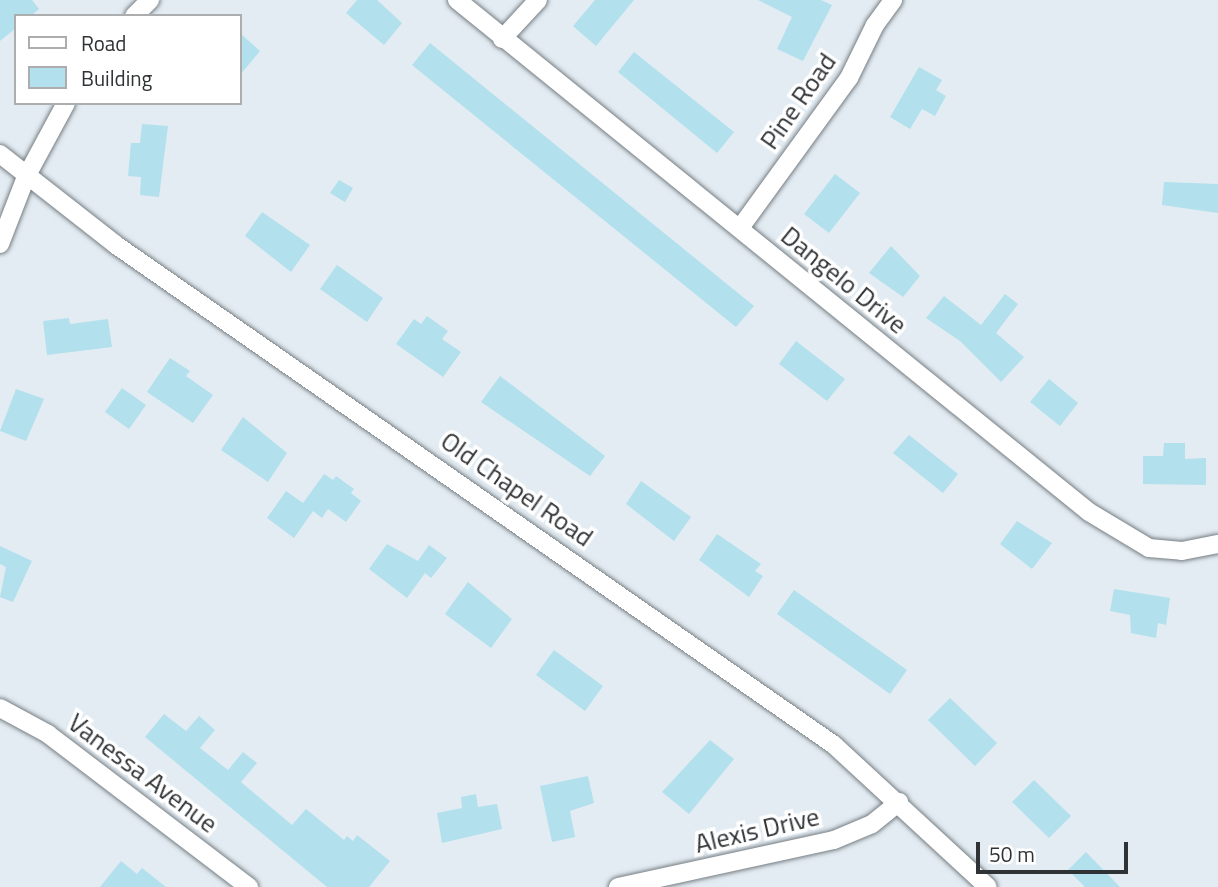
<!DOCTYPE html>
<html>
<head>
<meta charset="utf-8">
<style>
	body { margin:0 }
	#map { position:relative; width:1218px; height:887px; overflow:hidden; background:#e3ecf2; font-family:"Titillium Web",sans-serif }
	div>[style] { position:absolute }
	.building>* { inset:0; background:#b2e0ed }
	.roads { filter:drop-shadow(0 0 2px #767e83) drop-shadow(0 0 2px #767e83) }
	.street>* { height:18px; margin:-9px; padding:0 9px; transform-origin:9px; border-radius:9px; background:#fff }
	span { translate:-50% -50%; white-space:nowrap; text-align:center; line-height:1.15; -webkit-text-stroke:7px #fff; paint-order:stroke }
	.street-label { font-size:26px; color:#303335 }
	.legend { position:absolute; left:14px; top:14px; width:228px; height:91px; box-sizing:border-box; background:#fff; border:2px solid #acadae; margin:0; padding:9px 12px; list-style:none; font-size:21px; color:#303335 }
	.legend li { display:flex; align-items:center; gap:14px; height:35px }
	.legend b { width:35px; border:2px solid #acadae }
	.scale { position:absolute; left:976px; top:842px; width:152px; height:32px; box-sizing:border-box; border:4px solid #303335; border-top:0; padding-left:9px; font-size:21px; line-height:24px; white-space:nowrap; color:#303335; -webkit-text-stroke:5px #fff; paint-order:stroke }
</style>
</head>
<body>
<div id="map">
	<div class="building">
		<div style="clip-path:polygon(0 0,32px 0,39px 9px,31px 16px,16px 16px,16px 28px,0 41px)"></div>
		<div style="clip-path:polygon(357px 0,377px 0,402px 23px,384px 45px,346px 13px)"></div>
		<div style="clip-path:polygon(595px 0,634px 0,596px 46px,573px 26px)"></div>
		<div style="clip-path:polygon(758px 0,821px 0,832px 5px,803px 61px,777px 49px,792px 17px)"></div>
		<div style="clip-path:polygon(240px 33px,260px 51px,240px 75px)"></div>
		<div style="clip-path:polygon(430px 43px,754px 306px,736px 327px,412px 65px)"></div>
		<div style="clip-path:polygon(634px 52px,734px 132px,717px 153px,618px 72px)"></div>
		<div style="clip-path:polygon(919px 67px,942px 80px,936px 90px,946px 96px,935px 116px,922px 109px,910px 129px,890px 117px)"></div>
		<div style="clip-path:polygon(142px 124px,168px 126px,159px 197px,140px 195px,141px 177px,128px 176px,131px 143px,140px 143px)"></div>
		<div style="clip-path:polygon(835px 174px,860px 193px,829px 233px,804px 214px)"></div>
		<div style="clip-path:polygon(339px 180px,353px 188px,345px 202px,330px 193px)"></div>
		<div style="clip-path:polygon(1164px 182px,1218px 184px,1218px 213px,1162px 205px)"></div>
		<div style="clip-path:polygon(262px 212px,310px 245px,291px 272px,245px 236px)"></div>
		<div style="clip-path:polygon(891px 246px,920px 276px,903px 297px,869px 273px)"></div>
		<div style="clip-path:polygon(337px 265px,383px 298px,367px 322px,320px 289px)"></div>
		<div style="clip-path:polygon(1005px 294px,1018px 304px,996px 333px,1024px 357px,1001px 382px,960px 341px,926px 318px,944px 296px,981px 325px)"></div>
		<div style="clip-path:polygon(427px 316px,448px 331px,442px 339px,461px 352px,443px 377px,396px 344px,414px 319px,421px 324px)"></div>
		<div style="clip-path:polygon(69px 318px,70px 324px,108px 319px,112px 347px,47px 355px,43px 321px)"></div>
		<div style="clip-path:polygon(796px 341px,845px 379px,827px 401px,779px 364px)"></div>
		<div style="clip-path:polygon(170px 358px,190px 371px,186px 376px,213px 395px,193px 423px,147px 392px)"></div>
		<div style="clip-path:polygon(500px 376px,605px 456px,590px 476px,481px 402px)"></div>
		<div style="clip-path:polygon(1049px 379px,1078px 403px,1060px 426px,1030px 402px)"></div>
		<div style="clip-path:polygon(122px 388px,146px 405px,129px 429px,105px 412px)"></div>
		<div style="clip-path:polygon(16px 389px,44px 399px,26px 441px,0 431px)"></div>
		<div style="clip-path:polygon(243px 417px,287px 453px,268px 482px,221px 450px)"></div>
		<div style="clip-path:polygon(909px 435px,958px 474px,943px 493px,893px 453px)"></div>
		<div style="clip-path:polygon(1164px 443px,1185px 443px,1185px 459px,1206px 458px,1206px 485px,1143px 484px,1143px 456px,1163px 456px)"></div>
		<div style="clip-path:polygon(324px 474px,333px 480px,336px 476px,354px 489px,351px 493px,361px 501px,346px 522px,328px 509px,322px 518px,313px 511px,294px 538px,267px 518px,286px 491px,303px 503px)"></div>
		<div style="clip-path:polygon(641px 481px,691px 517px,674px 541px,626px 504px)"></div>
		<div style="clip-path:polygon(1017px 521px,1052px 543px,1032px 569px,1000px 544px)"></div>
		<div style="clip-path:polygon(717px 534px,761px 564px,755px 571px,763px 576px,749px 597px,699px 560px)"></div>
		<div style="clip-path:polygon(387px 544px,418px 561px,429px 545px,447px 558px,431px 578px,425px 573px,407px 598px,369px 569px)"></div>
		<div style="clip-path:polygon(0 546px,32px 561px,13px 602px,0 597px,6px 567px,0 564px)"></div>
		<div style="clip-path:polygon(468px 582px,512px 619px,491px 648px,445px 614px)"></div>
		<div style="clip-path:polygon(1114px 589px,1170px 598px,1166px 625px,1158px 623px,1156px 638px,1131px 633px,1130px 615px,1110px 611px)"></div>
		<div style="clip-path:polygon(794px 590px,907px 670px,890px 694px,777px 614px)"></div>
		<div style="clip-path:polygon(554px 650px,603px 686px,585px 711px,536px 675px)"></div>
		<div style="clip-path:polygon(950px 698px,997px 743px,975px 766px,928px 720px)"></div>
		<div style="clip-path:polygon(164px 714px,186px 731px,199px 716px,215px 730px,200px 748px,228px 770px,243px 752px,257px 763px,241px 782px,292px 825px,306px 809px,344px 840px,347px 836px,353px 841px,357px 835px,390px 861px,369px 887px,327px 887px,145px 737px)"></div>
		<div style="clip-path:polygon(710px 740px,734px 759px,689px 814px,662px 792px)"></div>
		<div style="clip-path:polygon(588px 776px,594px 803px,570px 811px,575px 837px,552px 842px,540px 786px)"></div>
		<div style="clip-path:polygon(1034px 780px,1071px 816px,1049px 838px,1012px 802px)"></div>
		<div style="clip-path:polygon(476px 794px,478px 807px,497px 804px,502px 829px,442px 843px,437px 813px,462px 808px,461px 797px)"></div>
		<div style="clip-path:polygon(1086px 852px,1120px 887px,1085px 887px,1068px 870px)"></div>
		<div style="clip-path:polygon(121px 861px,137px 874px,142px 868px,166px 887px,100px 887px)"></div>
	</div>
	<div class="roads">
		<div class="street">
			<div style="left:457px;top:0;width:813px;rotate:39.01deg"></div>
			<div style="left:1089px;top:512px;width:70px;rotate:31deg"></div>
			<div style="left:1149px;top:548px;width:33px;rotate:5deg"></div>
			<div style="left:1182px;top:551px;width:37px;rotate:-11deg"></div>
			<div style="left:134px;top:16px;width:23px;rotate:-45deg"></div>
			<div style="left:502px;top:39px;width:53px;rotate:-47.3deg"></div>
			<div style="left:0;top:154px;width:147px;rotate:38.1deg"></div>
			<div style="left:116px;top:245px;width:875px;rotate:34.85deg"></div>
			<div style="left:834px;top:745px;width:209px;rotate:42.7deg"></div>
			<div style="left:740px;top:228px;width:185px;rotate:-54deg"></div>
			<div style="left:849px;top:78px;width:59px;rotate:-63.9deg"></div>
			<div style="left:875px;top:25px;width:31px;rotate:-54deg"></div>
			<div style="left:0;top:244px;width:72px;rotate:-68.8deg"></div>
			<div style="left:26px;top:177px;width:84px;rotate:-61.6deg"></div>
			<div style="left:0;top:708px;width:55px;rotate:28.4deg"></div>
			<div style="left:48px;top:734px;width:253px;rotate:37.3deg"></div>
			<div style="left:618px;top:887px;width:221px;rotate:-12.3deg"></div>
			<div style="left:834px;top:840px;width:41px;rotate:-22.8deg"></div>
			<div style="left:872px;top:824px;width:35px;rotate:-39deg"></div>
		</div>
	</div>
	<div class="street-label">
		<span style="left:798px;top:101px;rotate:-55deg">Pine Road</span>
		<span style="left:844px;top:280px;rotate:39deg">Dangelo Drive</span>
		<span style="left:517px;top:489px;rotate:35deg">Old Chapel Road</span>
		<span style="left:143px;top:773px;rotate:37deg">Vanessa Avenue</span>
		<span style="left:757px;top:830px;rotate:-13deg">Alexis Drive</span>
	</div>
	<ul class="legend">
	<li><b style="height:9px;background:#fff"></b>Road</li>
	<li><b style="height:19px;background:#b2e0ed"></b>Building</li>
	</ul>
	<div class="scale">50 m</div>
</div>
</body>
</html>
